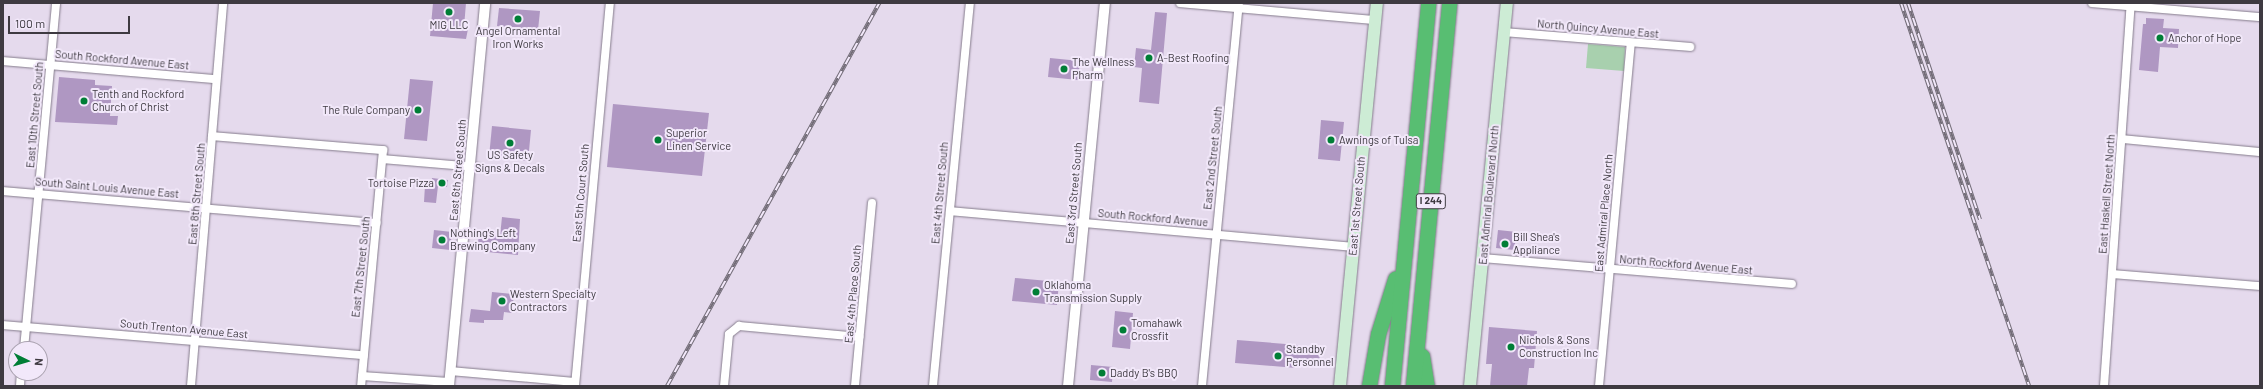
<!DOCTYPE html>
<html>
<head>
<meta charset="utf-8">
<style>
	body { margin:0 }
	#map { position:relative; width:2263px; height:389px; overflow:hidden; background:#e5daed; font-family:Barlow,sans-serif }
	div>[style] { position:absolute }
	.green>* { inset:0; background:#a8d0ae }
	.building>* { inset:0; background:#af97c2 }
	.roads { filter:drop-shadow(0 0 1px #857c8c) drop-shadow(0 0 1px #857c8c) }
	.minor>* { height:8px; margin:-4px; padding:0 4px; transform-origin:4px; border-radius:4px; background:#fff }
	.tertiary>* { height:10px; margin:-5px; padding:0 5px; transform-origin:5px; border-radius:5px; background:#fff }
	.secondary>* { height:12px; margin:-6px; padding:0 6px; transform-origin:6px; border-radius:6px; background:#cdecd5 }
	.motorway>* { height:15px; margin:-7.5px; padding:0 7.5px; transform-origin:7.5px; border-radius:7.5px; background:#58be72 }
	.rail>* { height:4px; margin-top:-2px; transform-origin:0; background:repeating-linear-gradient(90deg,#f2e8fa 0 8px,#726c77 0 16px); box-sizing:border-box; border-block:1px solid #726c77 }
	.dots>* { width:11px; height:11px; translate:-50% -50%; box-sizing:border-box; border:2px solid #f2e8fa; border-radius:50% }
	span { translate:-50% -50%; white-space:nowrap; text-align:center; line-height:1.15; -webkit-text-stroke:4px #f2e8fa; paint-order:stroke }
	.shield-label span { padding:1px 3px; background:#f2e8fa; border:1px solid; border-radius:3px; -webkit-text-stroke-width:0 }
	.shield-label { font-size:10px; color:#3e3a41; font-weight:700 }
	.poi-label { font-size:11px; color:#3e3a41 }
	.left { translate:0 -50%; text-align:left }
	.right { translate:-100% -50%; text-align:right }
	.street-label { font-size:11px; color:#3e3a41 }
	.frame { position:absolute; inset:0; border:4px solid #3e3a41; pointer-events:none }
	.north { position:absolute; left:8px; top:341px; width:40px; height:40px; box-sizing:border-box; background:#f2e8fa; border:1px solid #aaa2b0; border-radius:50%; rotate:95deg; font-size:11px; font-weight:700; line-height:16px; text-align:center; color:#3e3a41 }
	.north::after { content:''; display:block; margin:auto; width:14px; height:18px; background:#007e36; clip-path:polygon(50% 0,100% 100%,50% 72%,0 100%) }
	.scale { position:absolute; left:8px; top:16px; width:122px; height:18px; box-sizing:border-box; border:2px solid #3e3a41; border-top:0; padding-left:5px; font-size:12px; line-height:14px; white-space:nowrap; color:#3e3a41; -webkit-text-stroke:3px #f2e8fa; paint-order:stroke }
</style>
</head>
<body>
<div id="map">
	<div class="green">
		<div style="clip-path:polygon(1588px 44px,1625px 47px,1624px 71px,1586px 68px)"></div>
	</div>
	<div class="building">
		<div style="clip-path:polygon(433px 3px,466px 3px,464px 27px,468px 29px,466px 39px,430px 36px)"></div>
		<div style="clip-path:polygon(499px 8px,540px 11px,538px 30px,497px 26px)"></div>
		<div style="clip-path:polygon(1155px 12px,1167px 13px,1159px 104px,1139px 102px,1142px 68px,1134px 67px,1136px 48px,1151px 50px)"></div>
		<div style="clip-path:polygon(2146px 18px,2164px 19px,2163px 28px,2179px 29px,2178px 48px,2160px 47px,2158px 72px,2139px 70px,2143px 24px,2146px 24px)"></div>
		<div style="clip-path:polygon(1050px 58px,1080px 61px,1078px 80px,1048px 77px)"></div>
		<div style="clip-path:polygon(59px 77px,95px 80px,95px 85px,112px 86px,110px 116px,118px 116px,117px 125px,55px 122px)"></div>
		<div style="clip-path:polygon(410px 79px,433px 81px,427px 141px,404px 139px)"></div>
		<div style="clip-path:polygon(613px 104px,709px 113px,702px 176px,607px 167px)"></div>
		<div style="clip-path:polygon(1321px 120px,1344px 122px,1340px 161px,1318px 159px)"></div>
		<div style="clip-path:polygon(492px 126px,531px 130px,528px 161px,489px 157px)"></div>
		<div style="clip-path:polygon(432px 178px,448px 180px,447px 187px,438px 186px,436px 203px,424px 202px,425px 185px,431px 186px)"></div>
		<div style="clip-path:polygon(502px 217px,520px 219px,518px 255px,477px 251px,479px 234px,500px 236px)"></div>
		<div style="clip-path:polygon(434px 230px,452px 232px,450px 250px,432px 248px)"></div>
		<div style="clip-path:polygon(1498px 230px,1517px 232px,1514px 250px,1496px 248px)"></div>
		<div style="clip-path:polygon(1015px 278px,1059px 282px,1057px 305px,1012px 301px)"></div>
		<div style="clip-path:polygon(492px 292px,514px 294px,512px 313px,504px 312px,503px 320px,484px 320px,484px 323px,469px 322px,471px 309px,490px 311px)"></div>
		<div style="clip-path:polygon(1115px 311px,1133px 313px,1130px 349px,1112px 347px)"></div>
		<div style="clip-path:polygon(1489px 327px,1537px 331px,1534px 368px,1529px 368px,1527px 386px,1490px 386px,1492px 364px,1486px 364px)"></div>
		<div style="clip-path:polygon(1237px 340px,1298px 345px,1298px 348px,1320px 350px,1319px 366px,1296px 364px,1296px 368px,1235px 363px)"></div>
		<div style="clip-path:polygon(1091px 365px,1113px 367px,1112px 382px,1090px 380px)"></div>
	</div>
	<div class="roads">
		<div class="minor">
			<div style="left:1180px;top:3px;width:196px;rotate:5deg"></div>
			<div style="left:2092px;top:3px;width:169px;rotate:4.8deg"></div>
			<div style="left:1504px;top:32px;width:187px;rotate:4.6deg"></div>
			<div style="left:3px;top:61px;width:213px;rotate:4.9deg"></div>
			<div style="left:212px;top:136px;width:172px;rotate:4.7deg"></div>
			<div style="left:383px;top:150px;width:237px;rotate:95.3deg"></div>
			<div style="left:2122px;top:139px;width:139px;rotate:5.4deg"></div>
			<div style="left:383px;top:159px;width:94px;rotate:4.9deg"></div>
			<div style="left:3px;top:191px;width:375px;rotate:4.9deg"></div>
			<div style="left:950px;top:211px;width:405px;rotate:5.1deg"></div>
			<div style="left:1483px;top:258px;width:310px;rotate:4.8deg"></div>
			<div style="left:2113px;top:274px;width:147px;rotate:4.7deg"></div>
			<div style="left:3px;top:325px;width:362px;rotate:4.8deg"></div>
			<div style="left:24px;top:349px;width:347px;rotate:-84.7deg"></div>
			<div style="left:450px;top:371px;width:125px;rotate:5deg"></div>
			<div style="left:362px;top:376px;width:87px;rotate:3.9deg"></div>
			<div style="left:20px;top:386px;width:13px;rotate:-86deg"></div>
			<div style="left:191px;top:386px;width:384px;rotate:-85.2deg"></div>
			<div style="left:575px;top:386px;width:385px;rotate:-84.8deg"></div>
			<div style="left:724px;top:386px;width:52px;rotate:-84.5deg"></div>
			<div style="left:729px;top:334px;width:13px;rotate:-39deg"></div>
			<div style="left:739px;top:326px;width:121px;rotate:5.2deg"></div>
			<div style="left:855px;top:386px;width:184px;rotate:-84.7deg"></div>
			<div style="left:933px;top:386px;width:385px;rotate:-84.5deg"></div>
			<div style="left:1202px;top:386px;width:385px;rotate:-84.5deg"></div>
			<div style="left:1599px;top:386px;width:344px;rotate:-84.7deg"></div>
			<div style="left:2104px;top:386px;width:384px;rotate:-86deg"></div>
		</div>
		<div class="tertiary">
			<div style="left:449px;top:386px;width:385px;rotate:-84.6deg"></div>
			<div style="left:1068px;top:386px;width:385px;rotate:-84.5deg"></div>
		</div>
		<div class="secondary">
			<div style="left:1340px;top:386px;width:385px;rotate:-84.5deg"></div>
			<div style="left:1470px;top:386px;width:385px;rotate:-84.5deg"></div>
		</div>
		<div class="motorway">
			<div style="left:1422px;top:356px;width:30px;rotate:81deg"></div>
			<div style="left:1369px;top:386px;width:53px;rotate:-80.2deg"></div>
			<div style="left:1378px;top:334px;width:58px;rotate:-72.8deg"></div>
			<div style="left:1392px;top:386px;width:385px;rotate:-84.6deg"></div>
			<div style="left:1413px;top:386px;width:385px;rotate:-84.6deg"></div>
		</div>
	</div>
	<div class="rail">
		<div style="left:1901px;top:3px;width:404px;rotate:71.5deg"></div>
		<div style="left:1908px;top:3px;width:228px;rotate:71.6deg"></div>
		<div style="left:667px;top:386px;width:438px;rotate:-61deg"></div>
	</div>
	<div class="dots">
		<div style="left:449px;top:12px;background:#007e36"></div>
		<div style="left:518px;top:19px;background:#007e36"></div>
		<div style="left:2160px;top:38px;background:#007e36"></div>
		<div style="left:1149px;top:58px;background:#007e36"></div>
		<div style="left:1064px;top:69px;background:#007e36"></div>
		<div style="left:84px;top:101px;background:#007e36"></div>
		<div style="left:418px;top:110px;background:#007e36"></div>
		<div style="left:658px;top:140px;background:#007e36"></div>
		<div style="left:1331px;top:140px;background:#007e36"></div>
		<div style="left:510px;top:143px;background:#007e36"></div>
		<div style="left:442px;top:183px;background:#007e36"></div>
		<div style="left:442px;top:240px;background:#007e36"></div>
		<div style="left:1505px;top:244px;background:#007e36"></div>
		<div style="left:1036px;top:292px;background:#007e36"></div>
		<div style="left:502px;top:301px;background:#007e36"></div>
		<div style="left:1123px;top:330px;background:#007e36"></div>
		<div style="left:1511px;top:347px;background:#007e36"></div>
		<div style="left:1278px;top:356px;background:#007e36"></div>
		<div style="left:1102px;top:373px;background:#007e36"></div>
	</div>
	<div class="shield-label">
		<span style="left:1431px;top:201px">I 244</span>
	</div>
	<div class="poi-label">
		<span style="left:449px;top:25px">MIG LLC</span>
		<span style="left:518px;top:38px">Angel Ornamental<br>Iron Works</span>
		<span class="left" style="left:2168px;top:38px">Anchor of Hope</span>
		<span class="left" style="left:1157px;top:58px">A-Best Roofing</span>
		<span class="left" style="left:1072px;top:69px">The Wellness<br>Pharm</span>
		<span class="left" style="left:92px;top:101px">Tenth and Rockford<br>Church of Christ</span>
		<span class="right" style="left:410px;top:110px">The Rule Company</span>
		<span class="left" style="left:666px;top:140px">Superior<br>Linen Service</span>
		<span class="left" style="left:1339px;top:140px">Awnings of Tulsa</span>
		<span style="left:510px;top:162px">US Safety<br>Signs &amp; Decals</span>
		<span class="right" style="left:434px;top:183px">Tortoise Pizza</span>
		<span class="left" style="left:450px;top:240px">Nothing's Left<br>Brewing Company</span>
		<span class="left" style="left:1513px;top:244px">Bill Shea's<br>Appliance</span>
		<span class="left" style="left:1044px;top:292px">Oklahoma<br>Transmission Supply</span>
		<span class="left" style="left:510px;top:301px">Western Specialty<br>Contractors</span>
		<span class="left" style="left:1131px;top:330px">Tomahawk<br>Crossfit</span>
		<span class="left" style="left:1519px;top:347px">Nichols &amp; Sons<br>Construction Inc</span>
		<span class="left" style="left:1286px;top:356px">Standby<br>Personnel</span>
		<span class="left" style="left:1110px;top:373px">Daddy B's BBQ</span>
	</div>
	<div class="street-label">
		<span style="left:1598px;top:29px;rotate:5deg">North Quincy Avenue East</span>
		<span style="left:122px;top:60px;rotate:5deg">South Rockford Avenue East</span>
		<span style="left:35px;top:115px;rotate:-85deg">East 10th Street South</span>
		<span style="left:1213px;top:158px;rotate:-84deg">East 2nd Street South</span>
		<span style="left:458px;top:170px;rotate:-85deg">East 6th Street South</span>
		<span style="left:107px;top:188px;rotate:5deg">South Saint Louis Avenue East</span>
		<span style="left:581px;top:193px;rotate:-85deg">East 5th Court South</span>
		<span style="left:940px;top:193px;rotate:-85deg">East 4th Street South</span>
		<span style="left:1074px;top:193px;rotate:-85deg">East 3rd Street South</span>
		<span style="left:197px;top:194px;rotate:-85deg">East 8th Street South</span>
		<span style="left:2107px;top:194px;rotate:-86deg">East Haskell Street North</span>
		<span style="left:1489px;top:195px;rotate:-85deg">East Admiral Boulevard North</span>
		<span style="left:1357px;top:206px;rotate:-85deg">East 1st Street South</span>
		<span style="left:1604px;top:213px;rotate:-85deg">East Admiral Place North</span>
		<span style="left:1153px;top:218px;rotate:5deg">South Rockford Avenue</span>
		<span style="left:1686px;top:265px;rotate:5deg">North Rockford Avenue East</span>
		<span style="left:361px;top:267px;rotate:-84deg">East 7th Street South</span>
		<span style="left:853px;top:294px;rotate:-85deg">East 4th Place South</span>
		<span style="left:184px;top:329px;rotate:5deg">South Trenton Avenue East</span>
	</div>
	<div class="frame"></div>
	<div class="north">N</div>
	<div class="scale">100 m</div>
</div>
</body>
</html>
